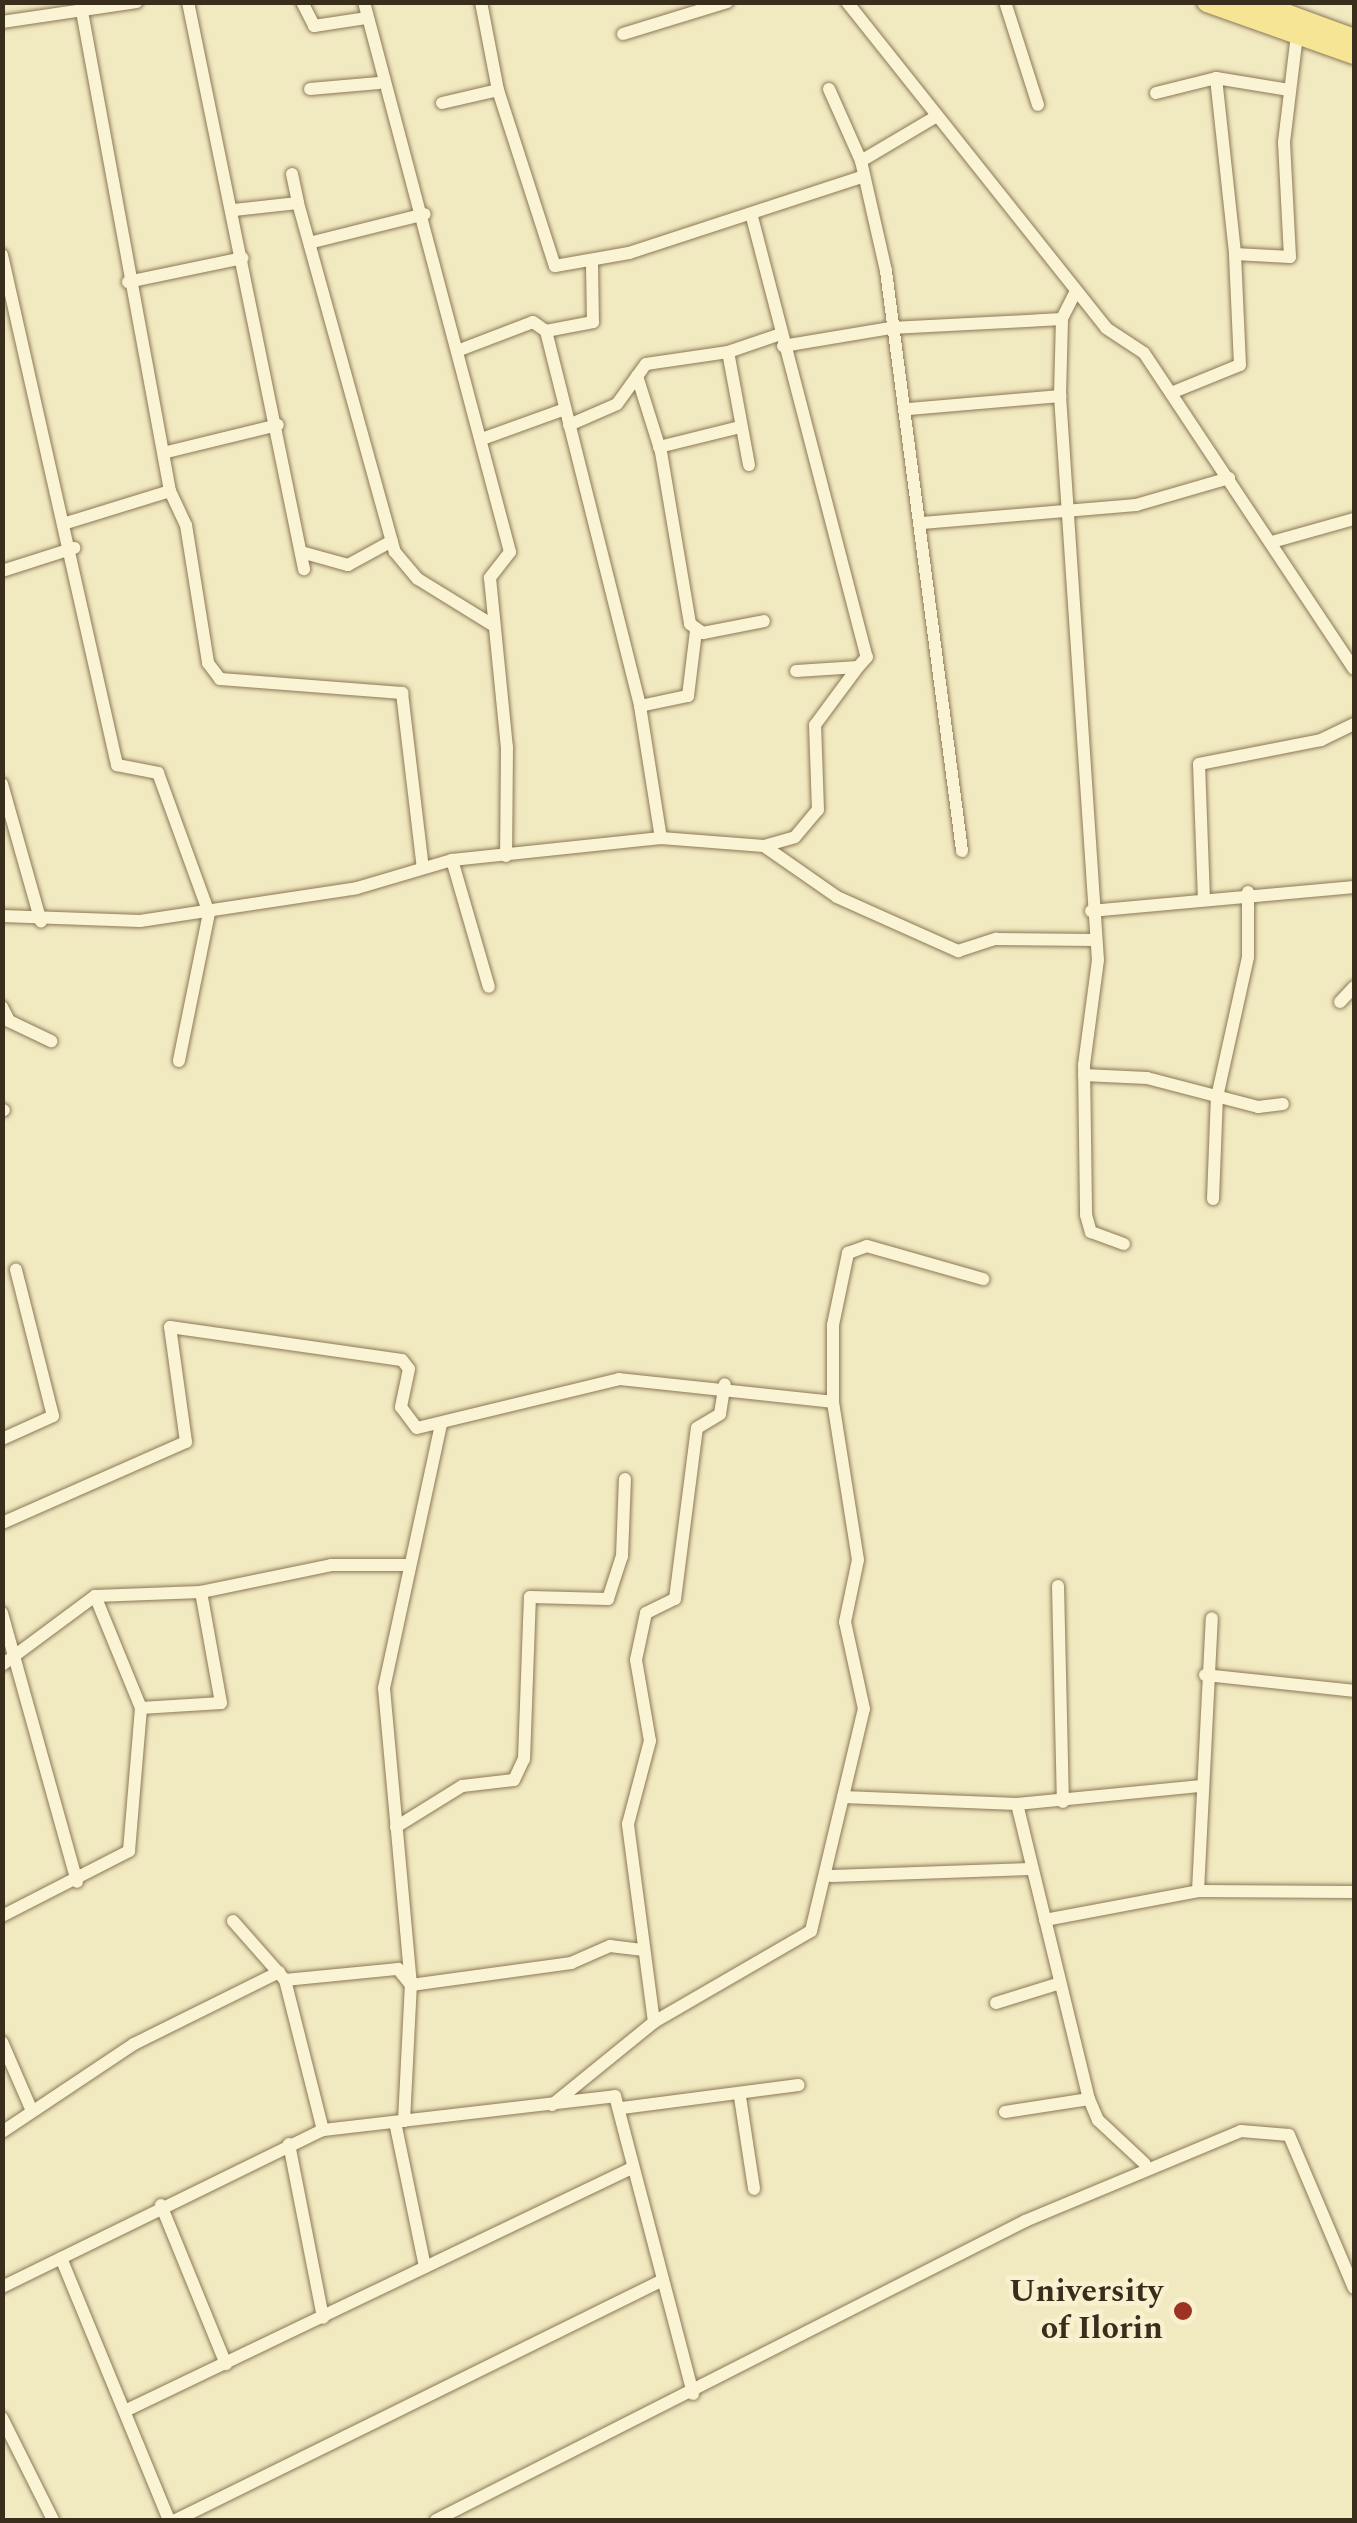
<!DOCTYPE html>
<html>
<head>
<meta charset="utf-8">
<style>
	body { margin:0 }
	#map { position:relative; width:1357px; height:2523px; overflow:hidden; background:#f1e9c0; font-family:Spectral,serif }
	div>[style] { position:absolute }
	.roads { filter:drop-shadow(0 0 2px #8b7957) drop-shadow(0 0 2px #8b7957) }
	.street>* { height:12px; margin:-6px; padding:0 6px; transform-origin:6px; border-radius:6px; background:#fbf4d4 }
	.primary>* { height:20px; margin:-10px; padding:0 10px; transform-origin:10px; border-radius:10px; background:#f6e595 }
	.dots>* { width:28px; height:28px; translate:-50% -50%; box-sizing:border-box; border:5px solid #f7f1d0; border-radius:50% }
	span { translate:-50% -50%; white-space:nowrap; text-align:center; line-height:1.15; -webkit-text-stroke:9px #f7f1d0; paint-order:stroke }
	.poi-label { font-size:32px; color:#392e1c; font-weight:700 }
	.right { translate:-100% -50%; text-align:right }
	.frame { position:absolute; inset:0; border:5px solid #392e1c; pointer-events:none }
</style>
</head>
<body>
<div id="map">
	<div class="roads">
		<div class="street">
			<div style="left:188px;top:2px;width:579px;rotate:78.44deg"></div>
			<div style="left:302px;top:2px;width:27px;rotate:63deg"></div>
			<div style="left:314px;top:26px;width:54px;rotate:-8.6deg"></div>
			<div style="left:364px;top:2px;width:569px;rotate:75.13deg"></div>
			<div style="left:510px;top:552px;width:33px;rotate:128deg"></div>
			<div style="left:490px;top:578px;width:170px;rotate:84.3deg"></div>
			<div style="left:507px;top:747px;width:109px;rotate:90.5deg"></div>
			<div style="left:481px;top:2px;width:90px;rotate:79.1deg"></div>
			<div style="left:498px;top:90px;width:185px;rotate:72.1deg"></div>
			<div style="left:555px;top:266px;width:75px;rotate:-10deg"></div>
			<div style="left:629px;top:253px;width:247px;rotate:-18.1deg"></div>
			<div style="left:847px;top:2px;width:416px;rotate:51.5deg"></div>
			<div style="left:1106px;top:328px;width:45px;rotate:33.3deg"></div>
			<div style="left:1144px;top:353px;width:379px;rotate:56.4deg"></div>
			<div style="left:1005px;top:2px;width:108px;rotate:72.2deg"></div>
			<div style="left:2px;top:22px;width:136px;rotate:-8.4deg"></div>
			<div style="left:623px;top:34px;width:109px;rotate:-17.1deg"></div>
			<div style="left:1216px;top:78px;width:177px;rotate:83.8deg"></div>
			<div style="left:1235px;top:254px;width:55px;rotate:3.1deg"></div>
			<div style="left:1290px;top:257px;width:115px;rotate:-93deg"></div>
			<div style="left:1284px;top:142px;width:108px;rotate:-83.1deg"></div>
			<div style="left:310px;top:89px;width:69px;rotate:-5deg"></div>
			<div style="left:829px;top:89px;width:79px;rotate:66deg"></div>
			<div style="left:861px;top:161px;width:113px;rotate:77.2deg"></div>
			<div style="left:886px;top:271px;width:585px;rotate:82.53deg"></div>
			<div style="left:1156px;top:93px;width:62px;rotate:-14deg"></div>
			<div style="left:1216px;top:78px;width:74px;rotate:9.3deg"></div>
			<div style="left:442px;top:103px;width:57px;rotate:-13.1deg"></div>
			<div style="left:861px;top:161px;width:88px;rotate:-30.6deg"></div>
			<div style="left:292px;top:174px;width:30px;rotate:78deg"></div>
			<div style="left:234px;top:210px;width:64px;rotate:-6.2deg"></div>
			<div style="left:298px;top:203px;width:362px;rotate:74.5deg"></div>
			<div style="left:395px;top:552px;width:35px;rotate:50deg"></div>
			<div style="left:418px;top:579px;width:86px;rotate:31.7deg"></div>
			<div style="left:752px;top:217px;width:455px;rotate:75.4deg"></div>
			<div style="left:867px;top:657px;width:13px;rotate:132deg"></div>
			<div style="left:858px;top:667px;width:62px;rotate:176.3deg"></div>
			<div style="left:313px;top:242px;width:115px;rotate:-14deg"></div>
			<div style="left:2px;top:255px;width:523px;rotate:77.29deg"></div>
			<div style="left:117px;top:765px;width:42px;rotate:11deg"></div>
			<div style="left:158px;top:773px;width:149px;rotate:70deg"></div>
			<div style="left:209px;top:913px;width:151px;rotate:101.5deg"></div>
			<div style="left:128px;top:282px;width:117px;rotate:-11.8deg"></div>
			<div style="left:1076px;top:291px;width:31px;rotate:117deg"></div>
			<div style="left:1062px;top:319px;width:77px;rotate:91.5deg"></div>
			<div style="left:1060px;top:396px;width:565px;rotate:86.15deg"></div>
			<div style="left:1098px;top:960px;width:106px;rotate:97.6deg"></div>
			<div style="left:1084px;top:1065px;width:150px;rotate:89.2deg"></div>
			<div style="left:1086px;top:1215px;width:18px;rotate:74deg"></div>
			<div style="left:1091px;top:1232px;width:35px;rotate:20deg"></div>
			<div style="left:546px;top:331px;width:48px;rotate:-10.8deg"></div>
			<div style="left:593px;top:322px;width:59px;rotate:-91deg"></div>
			<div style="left:783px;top:346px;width:109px;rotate:-9.5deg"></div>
			<div style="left:891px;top:328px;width:171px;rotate:-3deg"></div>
			<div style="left:457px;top:351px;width:81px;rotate:-20.9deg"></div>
			<div style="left:533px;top:322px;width:16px;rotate:35deg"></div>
			<div style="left:546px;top:331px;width:387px;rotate:75.9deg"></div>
			<div style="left:640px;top:706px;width:134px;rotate:81deg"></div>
			<div style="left:637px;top:376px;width:80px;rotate:72.5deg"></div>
			<div style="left:661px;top:452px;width:174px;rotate:80.4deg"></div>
			<div style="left:690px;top:624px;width:16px;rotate:35deg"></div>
			<div style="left:703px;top:633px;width:62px;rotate:-11.1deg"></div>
			<div style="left:1171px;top:393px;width:74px;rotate:-22.1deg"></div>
			<div style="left:1240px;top:365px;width:111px;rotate:-92.6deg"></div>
			<div style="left:909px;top:409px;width:152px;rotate:-4.9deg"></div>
			<div style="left:569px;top:425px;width:52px;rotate:-23.6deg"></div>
			<div style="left:617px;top:404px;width:49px;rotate:-54.1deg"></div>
			<div style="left:646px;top:364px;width:83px;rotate:-8.3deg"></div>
			<div style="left:482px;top:439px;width:88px;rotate:-19.9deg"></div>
			<div style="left:659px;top:447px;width:83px;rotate:-13.9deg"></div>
			<div style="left:167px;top:452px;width:114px;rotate:-13.7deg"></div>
			<div style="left:749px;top:465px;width:115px;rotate:-100.5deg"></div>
			<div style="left:728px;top:352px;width:53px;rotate:-18.8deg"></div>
			<div style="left:170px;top:491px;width:38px;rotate:65deg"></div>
			<div style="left:186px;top:525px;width:140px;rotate:80.9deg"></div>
			<div style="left:208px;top:663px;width:20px;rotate:53deg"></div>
			<div style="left:220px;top:679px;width:183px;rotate:4.4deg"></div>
			<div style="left:402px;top:693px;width:176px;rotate:83.2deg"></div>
			<div style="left:922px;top:523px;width:215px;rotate:-4.8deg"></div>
			<div style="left:1136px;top:505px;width:97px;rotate:-16.2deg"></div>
			<div style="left:63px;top:524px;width:112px;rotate:-17.1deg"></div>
			<div style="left:170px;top:491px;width:486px;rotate:-100.4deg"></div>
			<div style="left:1272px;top:542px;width:85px;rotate:-15.7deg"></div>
			<div style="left:301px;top:552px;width:49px;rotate:15.5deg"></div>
			<div style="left:348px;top:565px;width:50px;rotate:-28.6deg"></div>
			<div style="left:2px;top:571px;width:76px;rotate:-17.7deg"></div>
			<div style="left:640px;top:706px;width:49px;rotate:-11.8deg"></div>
			<div style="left:688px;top:696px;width:65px;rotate:-83deg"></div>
			<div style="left:2px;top:784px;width:143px;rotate:74.2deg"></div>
			<div style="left:764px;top:846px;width:32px;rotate:-16deg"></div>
			<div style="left:795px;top:837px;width:35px;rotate:-50deg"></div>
			<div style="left:818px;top:810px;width:85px;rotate:-92deg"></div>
			<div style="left:815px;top:725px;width:72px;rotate:-53.4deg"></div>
			<div style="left:452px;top:860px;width:132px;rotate:73.8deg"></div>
			<div style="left:1204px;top:900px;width:136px;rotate:-92.1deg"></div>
			<div style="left:1199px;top:764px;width:124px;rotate:-11.1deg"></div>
			<div style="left:1321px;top:740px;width:37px;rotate:-26deg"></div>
			<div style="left:1091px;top:911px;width:264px;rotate:-5.2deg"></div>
			<div style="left:2px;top:916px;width:138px;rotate:2.1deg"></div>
			<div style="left:140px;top:921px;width:219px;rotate:-8.6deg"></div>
			<div style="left:357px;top:888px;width:99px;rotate:-16.4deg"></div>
			<div style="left:452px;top:860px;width:210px;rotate:-6deg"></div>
			<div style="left:661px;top:838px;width:103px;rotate:4.4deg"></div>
			<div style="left:764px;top:846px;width:89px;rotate:34.9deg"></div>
			<div style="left:837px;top:897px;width:133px;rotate:24.1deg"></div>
			<div style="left:958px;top:951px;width:40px;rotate:-18deg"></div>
			<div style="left:996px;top:939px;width:99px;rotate:0.6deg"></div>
			<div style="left:1340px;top:1002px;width:21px;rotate:-47deg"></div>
			<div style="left:2px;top:1007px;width:16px;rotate:63deg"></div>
			<div style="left:9px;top:1021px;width:47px;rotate:25.5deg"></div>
			<div style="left:1084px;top:1075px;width:63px;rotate:2.7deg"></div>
			<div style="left:1147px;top:1078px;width:115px;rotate:14.6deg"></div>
			<div style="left:1258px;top:1107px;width:25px;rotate:-7deg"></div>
			<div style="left:2px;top:1111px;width:2px;rotate:-27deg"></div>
			<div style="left:1213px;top:1199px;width:102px;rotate:-87.8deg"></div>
			<div style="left:1217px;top:1097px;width:143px;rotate:-77.5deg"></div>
			<div style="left:1248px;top:957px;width:65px;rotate:-90deg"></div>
			<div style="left:2px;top:1439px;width:56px;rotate:-24.3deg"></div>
			<div style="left:53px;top:1416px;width:151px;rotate:-104.2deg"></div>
			<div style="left:2px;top:1523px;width:201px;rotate:-23.8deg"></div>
			<div style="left:186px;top:1442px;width:116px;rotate:-97.9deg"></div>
			<div style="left:170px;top:1327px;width:234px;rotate:8.1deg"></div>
			<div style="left:402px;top:1360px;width:11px;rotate:52deg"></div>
			<div style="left:409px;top:1369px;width:39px;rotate:102deg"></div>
			<div style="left:401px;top:1407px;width:26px;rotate:53deg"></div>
			<div style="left:417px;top:1428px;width:208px;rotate:-13.6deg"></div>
			<div style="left:619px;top:1379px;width:215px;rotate:6.1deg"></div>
			<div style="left:1058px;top:1586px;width:216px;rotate:88.7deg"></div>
			<div style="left:2px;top:1613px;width:279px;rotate:74.4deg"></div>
			<div style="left:2px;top:1665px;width:116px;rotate:-36.6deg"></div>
			<div style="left:95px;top:1596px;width:106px;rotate:-2.2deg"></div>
			<div style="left:201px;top:1592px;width:133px;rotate:-11.7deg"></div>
			<div style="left:331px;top:1565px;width:75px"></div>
			<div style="left:1205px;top:1675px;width:150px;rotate:6.1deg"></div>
			<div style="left:141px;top:1708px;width:80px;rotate:-3.6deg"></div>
			<div style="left:221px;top:1703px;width:113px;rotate:-100.2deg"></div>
			<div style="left:843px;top:1797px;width:174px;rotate:2.3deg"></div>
			<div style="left:1017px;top:1804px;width:183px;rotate:-5.6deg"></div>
			<div style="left:1017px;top:1804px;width:304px;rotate:76.3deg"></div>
			<div style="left:1089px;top:2099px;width:23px;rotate:67deg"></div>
			<div style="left:1098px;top:2120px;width:64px;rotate:43.1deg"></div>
			<div style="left:396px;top:1827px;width:78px;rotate:-31.8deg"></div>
			<div style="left:462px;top:1786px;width:52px;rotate:-6.6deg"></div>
			<div style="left:514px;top:1780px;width:23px;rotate:-65deg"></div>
			<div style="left:524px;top:1759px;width:162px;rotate:-87.9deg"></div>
			<div style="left:530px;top:1597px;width:78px;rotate:1.5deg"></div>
			<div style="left:608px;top:1599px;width:45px;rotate:-72deg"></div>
			<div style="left:622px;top:1556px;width:77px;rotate:-87.8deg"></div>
			<div style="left:831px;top:1876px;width:200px;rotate:-2deg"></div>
			<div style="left:1198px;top:1891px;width:273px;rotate:-87.1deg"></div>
			<div style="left:2px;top:1916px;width:143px;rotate:-27.1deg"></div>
			<div style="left:129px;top:1851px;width:144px;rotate:-85.2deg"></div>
			<div style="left:141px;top:1708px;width:121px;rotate:-112.3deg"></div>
			<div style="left:1045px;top:1920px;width:156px;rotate:-10.7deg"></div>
			<div style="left:1198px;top:1891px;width:156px;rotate:0.4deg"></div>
			<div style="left:233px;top:1921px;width:79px;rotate:48.6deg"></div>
			<div style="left:285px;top:1980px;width:155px;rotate:75.8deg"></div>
			<div style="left:285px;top:1980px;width:114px;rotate:-5.6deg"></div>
			<div style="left:398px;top:1969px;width:21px;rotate:51deg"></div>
			<div style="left:411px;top:1985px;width:162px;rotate:-7.8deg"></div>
			<div style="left:571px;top:1963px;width:43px;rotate:-23.6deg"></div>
			<div style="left:610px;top:1946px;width:34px;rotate:7deg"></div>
			<div style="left:996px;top:2003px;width:64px;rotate:-17.3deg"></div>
			<div style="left:654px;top:2022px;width:200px;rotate:-97.5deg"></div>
			<div style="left:628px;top:1824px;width:86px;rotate:-75.2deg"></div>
			<div style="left:650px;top:1741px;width:82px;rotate:-99.8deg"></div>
			<div style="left:636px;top:1660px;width:48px;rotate:-78deg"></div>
			<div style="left:646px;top:1613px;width:32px;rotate:-26deg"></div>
			<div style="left:675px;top:1599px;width:172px;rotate:-82.7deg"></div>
			<div style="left:697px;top:1428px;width:27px;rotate:-31deg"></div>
			<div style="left:720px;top:1414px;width:30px;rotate:-81deg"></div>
			<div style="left:2px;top:2042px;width:75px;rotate:66.5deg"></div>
			<div style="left:740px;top:2097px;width:93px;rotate:81.3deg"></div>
			<div style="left:552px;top:2105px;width:132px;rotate:-39.1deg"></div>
			<div style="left:654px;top:2022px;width:181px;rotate:-30.1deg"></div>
			<div style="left:811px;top:1931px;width:228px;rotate:-76.6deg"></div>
			<div style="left:864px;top:1709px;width:89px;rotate:-102.3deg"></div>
			<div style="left:845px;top:1622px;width:63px;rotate:-78.2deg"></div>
			<div style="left:858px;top:1560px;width:160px;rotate:-99deg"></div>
			<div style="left:833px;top:1402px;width:77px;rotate:-90deg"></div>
			<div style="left:833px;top:1325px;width:74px;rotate:-78.2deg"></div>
			<div style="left:848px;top:1253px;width:20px;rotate:-20deg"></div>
			<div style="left:867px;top:1246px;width:121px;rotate:15.9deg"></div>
			<div style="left:622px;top:2108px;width:178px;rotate:-7.4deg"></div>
			<div style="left:1005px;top:2112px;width:85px;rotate:-8.8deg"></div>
			<div style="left:404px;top:2121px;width:136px;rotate:-87.1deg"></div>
			<div style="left:411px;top:1985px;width:298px;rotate:-95.2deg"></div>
			<div style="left:384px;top:1688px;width:269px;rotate:-77.8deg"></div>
			<div style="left:395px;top:2122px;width:148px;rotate:78.3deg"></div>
			<div style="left:2px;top:2132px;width:159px;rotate:-33.7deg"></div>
			<div style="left:134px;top:2044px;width:162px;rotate:-26.4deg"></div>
			<div style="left:289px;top:2144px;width:177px;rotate:78.9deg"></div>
			<div style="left:161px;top:2205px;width:172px;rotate:67.8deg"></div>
			<div style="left:61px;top:2258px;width:283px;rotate:67.6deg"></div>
			<div style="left:2px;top:2287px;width:357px;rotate:-26.1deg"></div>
			<div style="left:323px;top:2130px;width:294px;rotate:-6.6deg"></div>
			<div style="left:615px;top:2096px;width:308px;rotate:75.3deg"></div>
			<div style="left:129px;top:2409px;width:558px;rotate:-25.6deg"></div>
			<div style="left:2px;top:2418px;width:114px;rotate:63.4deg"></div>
			<div style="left:176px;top:2520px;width:538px;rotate:-26.23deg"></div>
			<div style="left:436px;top:2520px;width:661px;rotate:-26.91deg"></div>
			<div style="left:1025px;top:2221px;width:234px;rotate:-22.6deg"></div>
			<div style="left:1241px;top:2131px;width:48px;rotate:4.8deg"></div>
			<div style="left:1289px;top:2135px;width:166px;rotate:67deg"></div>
		</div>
		<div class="primary">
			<div style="left:1207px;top:2px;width:156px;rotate:19.5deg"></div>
			<div style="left:1253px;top:2px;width:108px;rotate:20.1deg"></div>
		</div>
	</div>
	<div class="dots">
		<div style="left:1183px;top:2311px;background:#9d3323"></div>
	</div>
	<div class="poi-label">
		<span class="right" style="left:1163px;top:2311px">University<br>of Ilorin</span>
	</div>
	<div class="frame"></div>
</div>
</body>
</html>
